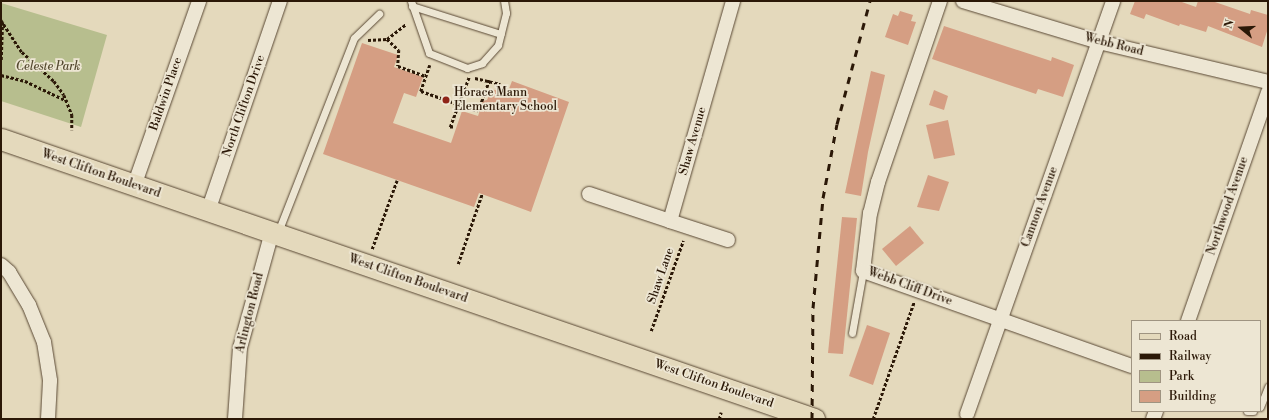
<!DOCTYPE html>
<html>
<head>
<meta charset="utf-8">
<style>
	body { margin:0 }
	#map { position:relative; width:1269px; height:420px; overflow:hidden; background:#e4d9bc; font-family:"Libre Bodoni",serif }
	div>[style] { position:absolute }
	.green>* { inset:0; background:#b7be8e }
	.building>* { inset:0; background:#d59e83 }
	.path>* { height:2.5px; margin-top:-1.25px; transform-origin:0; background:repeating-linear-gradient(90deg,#2b1807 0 3px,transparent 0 5px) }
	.roads { filter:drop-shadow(0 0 1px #594834) drop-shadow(0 0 1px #594834) }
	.lane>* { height:7px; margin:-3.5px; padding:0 3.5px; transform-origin:3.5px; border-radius:3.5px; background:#ede6d3 }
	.street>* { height:14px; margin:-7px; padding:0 7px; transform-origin:7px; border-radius:7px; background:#ede6d3 }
	.primary>* { height:21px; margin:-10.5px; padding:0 10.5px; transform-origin:10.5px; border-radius:10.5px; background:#e4d9bc }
	.rail>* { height:3px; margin-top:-1.5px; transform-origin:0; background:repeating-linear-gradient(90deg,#2b1807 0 7px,transparent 0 14px) }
	.dots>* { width:11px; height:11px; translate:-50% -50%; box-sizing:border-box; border:2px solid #ede6d3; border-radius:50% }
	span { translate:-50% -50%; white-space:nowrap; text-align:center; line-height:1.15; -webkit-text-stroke:3.5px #ede6d3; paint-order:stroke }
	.street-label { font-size:12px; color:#2b1807 }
	.park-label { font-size:12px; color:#554a30; font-style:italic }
	.poi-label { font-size:12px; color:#2b1807 }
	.left { translate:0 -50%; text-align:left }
	.frame { position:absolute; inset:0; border:2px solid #2b1807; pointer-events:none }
	.legend { position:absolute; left:1131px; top:320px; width:130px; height:92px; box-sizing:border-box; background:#ede6d3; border:1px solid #9f9481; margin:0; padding:5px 7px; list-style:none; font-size:12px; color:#2b1807 }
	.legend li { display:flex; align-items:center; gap:8px; height:20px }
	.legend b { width:20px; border:1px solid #9f9481 }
	.north { position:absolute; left:1221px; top:8px; width:40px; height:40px; -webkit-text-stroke:3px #ede6d3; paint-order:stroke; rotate:288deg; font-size:11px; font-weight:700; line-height:16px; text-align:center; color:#2b1807 }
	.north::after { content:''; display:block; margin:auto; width:14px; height:18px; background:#2b1807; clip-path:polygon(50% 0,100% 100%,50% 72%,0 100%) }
</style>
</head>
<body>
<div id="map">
	<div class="green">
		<div style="clip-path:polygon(1px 3px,107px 35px,81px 127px,1px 101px)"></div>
	</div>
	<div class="building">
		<div style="clip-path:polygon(1135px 1px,1179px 1px,1196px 7px,1198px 1px,1212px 1px,1250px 14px,1251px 10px,1268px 15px,1268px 28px,1262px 47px,1208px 26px,1206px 32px,1180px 24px,1179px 26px,1146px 14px,1144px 19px,1130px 14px)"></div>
		<div style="clip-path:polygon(900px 11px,913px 15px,911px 21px,916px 22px,908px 45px,885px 37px,893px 14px,898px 16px)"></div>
		<div style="clip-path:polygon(944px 26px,1051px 61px,1052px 57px,1074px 65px,1063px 97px,1038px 89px,1036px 94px,932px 59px)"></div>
		<div style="clip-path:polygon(362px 43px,398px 55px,394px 67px,423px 77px,416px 97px,404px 93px,393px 123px,451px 143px,462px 111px,478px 116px,483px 101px,487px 100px,492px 89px,507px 94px,512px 81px,569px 102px,531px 212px,479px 193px,474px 207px,323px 154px)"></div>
		<div style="clip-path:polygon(871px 71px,885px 75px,868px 152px,861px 196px,845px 193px)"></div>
		<div style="clip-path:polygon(934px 90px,948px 96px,944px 110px,929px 105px)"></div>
		<div style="clip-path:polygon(948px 120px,955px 155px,934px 159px,926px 125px)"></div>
		<div style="clip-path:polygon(928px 175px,949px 182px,939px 211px,917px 207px)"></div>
		<div style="clip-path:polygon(842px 217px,857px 218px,843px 354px,828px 353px)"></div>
		<div style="clip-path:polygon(910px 226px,924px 243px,896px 266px,882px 249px)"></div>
		<div style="clip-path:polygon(867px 325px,890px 333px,873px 385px,849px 376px)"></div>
	</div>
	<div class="path">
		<div style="left:1px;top:20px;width:38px;rotate:57deg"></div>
		<div style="left:22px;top:52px;width:43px;rotate:42.2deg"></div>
		<div style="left:54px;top:81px;width:17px;rotate:54deg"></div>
		<div style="left:64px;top:95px;width:22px;rotate:68deg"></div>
		<div style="left:72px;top:115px;width:15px;rotate:90deg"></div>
		<div style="left:387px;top:39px;width:16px;rotate:43deg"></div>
		<div style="left:399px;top:50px;width:16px;rotate:94deg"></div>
		<div style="left:398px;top:66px;width:30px;rotate:20deg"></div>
		<div style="left:368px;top:40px;width:19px;rotate:-3deg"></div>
		<div style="left:387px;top:39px;width:24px;rotate:-38deg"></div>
		<div style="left:1px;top:60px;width:38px;rotate:-88deg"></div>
		<div style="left:430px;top:65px;width:28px;rotate:109deg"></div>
		<div style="left:421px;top:91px;width:60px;rotate:19.3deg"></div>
		<div style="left:478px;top:111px;width:33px;rotate:-70deg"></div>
		<div style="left:1px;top:75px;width:25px;rotate:14deg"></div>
		<div style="left:25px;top:81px;width:47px;rotate:25.5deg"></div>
		<div style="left:475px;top:78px;width:26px;rotate:13deg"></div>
		<div style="left:453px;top:127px;width:3px;rotate:180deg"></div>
		<div style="left:450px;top:127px;width:53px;rotate:-69.2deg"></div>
		<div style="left:372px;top:249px;width:73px;rotate:-70.1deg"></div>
		<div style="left:458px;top:264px;width:74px;rotate:-71.1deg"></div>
		<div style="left:651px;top:331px;width:96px;rotate:-70.4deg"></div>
		<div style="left:719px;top:419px;width:7px;rotate:-74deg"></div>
		<div style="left:873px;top:419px;width:124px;rotate:-70.7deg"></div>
	</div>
	<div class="roads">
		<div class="lane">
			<div style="left:411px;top:1px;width:55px;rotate:70.9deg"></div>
			<div style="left:429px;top:53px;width:41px;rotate:21.5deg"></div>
			<div style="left:467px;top:68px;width:16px;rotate:-18deg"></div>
			<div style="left:482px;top:63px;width:24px;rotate:-48deg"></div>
			<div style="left:498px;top:45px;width:33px;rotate:-76deg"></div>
			<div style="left:506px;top:13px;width:12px;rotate:-99deg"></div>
			<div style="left:412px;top:6px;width:93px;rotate:17.5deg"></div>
			<div style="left:278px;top:232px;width:208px;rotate:-68.6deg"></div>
			<div style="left:354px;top:38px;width:35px;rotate:-44deg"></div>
			<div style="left:852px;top:333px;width:63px;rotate:-79.9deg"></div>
			<div style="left:1260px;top:407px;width:22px;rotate:-68deg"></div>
			<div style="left:1247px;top:411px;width:6px"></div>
		</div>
		<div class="street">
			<div style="left:940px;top:1px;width:191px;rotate:108.9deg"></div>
			<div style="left:878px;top:182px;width:32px;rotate:104deg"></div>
			<div style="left:870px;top:213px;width:58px;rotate:96.9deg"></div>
			<div style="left:863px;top:271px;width:285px;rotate:19.5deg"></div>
			<div style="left:963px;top:1px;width:142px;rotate:16.8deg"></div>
			<div style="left:1099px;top:42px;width:174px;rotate:13.3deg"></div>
			<div style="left:134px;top:186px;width:196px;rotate:-70.6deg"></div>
			<div style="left:589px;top:194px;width:85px;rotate:18.4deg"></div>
			<div style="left:208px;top:211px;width:222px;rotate:-71.1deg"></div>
			<div style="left:728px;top:240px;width:61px;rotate:-161.9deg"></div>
			<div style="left:670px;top:221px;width:229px;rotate:-74deg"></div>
			<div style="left:1px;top:265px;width:11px;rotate:41deg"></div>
			<div style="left:9px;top:272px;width:39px;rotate:59deg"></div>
			<div style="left:29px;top:305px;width:40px;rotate:68deg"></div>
			<div style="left:44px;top:342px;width:39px;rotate:81deg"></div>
			<div style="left:50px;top:381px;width:38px;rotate:93deg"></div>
			<div style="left:1188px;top:321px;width:243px;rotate:-70.7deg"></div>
			<div style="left:967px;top:414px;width:438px;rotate:-70.5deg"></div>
			<div style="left:235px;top:419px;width:71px;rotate:-86deg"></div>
			<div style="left:240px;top:348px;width:120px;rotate:-74.6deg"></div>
			<div style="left:1153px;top:419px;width:9px;rotate:-69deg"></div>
		</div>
		<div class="primary">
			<div style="left:1px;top:139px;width:860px;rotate:19deg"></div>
		</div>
	</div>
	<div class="rail">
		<div style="left:812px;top:419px;width:111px;rotate:-89.5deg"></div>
		<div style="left:813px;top:308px;width:110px;rotate:-84.8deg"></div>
		<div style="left:823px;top:198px;width:75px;rotate:-79.3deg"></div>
		<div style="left:837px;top:124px;width:127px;rotate:-75deg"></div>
	</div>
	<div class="dots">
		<div style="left:446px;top:100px;background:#8f2418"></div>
	</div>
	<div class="street-label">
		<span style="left:1114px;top:45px;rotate:14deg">Webb Road</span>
		<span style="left:166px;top:94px;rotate:-71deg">Baldwin Place</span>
		<span style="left:244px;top:106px;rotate:-71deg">North Clifton Drive</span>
		<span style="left:693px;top:141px;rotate:-74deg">Shaw Avenue</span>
		<span style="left:101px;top:174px;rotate:19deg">West Clifton Boulevard</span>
		<span style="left:1228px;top:206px;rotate:-71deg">Northwood Avenue</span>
		<span style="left:1040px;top:207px;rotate:-70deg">Cannon Avenue</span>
		<span style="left:661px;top:276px;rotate:-71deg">Shaw Lane</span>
		<span style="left:408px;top:279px;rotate:19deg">West Clifton Boulevard</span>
		<span style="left:910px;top:287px;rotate:20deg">Webb Cliff Drive</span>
		<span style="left:250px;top:313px;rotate:-76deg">Arlington Road</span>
		<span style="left:714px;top:384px;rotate:19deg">West Clifton Boulevard</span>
	</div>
	<div class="park-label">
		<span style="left:48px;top:67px">Celeste Park</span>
	</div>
	<div class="poi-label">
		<span class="left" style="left:454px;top:100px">Horace Mann<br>Elementary School</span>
	</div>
	<div class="frame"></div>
	<ul class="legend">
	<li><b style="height:5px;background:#e4d9bc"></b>Road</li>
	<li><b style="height:5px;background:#2b1807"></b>Railway</li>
	<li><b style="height:11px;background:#b7be8e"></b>Park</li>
	<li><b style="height:11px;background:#d59e83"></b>Building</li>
	</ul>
	<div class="north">N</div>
</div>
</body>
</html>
